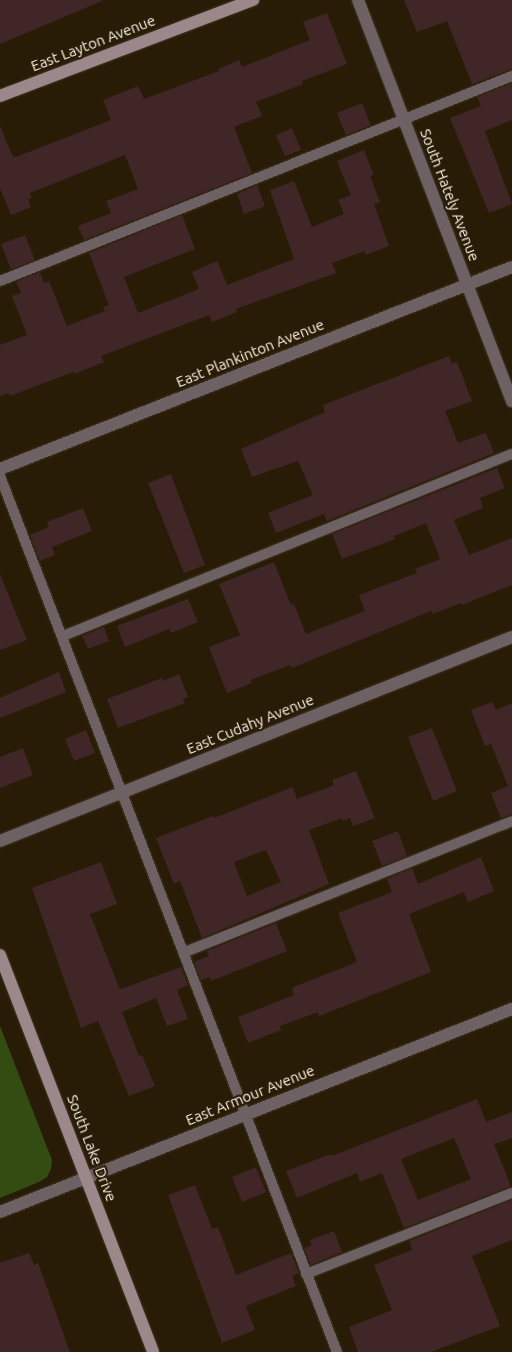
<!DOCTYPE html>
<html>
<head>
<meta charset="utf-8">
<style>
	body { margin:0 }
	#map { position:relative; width:512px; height:1352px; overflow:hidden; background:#281c07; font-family:Ubuntu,sans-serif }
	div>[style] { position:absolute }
	.green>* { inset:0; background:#334c11 }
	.building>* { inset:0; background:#402626 }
	.roads { filter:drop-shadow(0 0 1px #413622) drop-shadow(0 0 1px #413622) }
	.service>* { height:10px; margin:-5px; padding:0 5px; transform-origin:5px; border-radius:5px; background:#6e6164 }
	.minor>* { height:12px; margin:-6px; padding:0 6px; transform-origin:6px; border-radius:6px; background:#6e6164 }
	.secondary>* { height:12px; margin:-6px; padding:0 6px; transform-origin:6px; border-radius:6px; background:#9c878b }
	span { translate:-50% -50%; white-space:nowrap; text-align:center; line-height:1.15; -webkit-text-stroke:4.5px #281c07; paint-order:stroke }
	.street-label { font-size:15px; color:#fcf4e6 }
</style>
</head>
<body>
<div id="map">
	<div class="green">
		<div style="clip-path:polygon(0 1026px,52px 1160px,51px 1169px,47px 1177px,39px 1182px,0 1198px)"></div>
	</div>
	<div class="building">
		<div style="clip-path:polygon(0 0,102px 0,102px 1px,0 44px)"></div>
		<div style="clip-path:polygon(404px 0,512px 0,512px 69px,472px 84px,447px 21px,417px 32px)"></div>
		<div style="clip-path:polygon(327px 13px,347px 64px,302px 81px,303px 84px,256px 102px,262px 116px,234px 127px,252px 173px,84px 240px,78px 226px,111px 213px,106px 201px,138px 189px,125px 155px,30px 193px,32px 198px,28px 199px,31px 207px,11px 215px,0 188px,0 126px,13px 157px,16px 157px,111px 120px,103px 100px,138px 86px,144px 99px,219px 71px,218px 69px,239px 60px,242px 67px,310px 40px,303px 22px)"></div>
		<div style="clip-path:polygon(512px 83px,512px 120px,485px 131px,512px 204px,489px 213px,450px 118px,481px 106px,477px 97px)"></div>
		<div style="clip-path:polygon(362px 103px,371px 125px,346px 135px,337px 113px)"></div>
		<div style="clip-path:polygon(292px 128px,301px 150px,285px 156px,276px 135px)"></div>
		<div style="clip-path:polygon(364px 150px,374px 175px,370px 176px,380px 202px,374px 204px,389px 246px,366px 255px,364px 251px,332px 263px,336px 273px,236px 309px,237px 312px,212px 322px,209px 315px,101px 356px,104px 362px,74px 374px,73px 372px,10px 396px,8px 393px,0 396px,0 345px,27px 335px,12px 296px,21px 293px,16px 282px,40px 272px,44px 283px,49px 281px,67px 326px,105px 311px,103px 307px,109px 305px,89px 253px,182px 215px,195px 249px,124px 277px,138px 313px,199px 289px,192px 272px,217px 261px,227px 285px,294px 259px,270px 190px,294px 181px,312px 227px,344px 214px,338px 200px,351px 195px,337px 161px)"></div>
		<div style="clip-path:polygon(257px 185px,265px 206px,244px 214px,237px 194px)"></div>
		<div style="clip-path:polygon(25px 235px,35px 260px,11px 269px,1px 244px)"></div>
		<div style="clip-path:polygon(449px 356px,452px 364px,457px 362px,472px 401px,445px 411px,458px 443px,486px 433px,494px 453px,327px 521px,324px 514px,276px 533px,268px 513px,313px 495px,298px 461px,252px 477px,241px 449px,325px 412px,323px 405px)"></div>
		<div style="clip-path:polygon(497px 468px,505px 488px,480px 498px,483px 508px,454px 520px,469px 555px,512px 538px,512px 585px,462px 605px,461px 603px,433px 614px,431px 611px,292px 668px,290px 665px,251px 680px,252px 683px,227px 693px,209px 647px,240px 635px,219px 584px,274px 562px,291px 605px,294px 604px,306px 634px,365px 611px,359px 595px,417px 573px,415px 569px,440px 559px,426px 523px,394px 536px,395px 539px,342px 559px,332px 534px)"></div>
		<div style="clip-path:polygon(171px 474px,205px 565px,184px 573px,148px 483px)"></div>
		<div style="clip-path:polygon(83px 508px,92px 531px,52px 547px,55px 555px,40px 561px,30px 535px,49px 527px,47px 522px)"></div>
		<div style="clip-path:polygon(0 574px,27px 640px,0 650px)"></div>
		<div style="clip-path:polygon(188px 599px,198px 622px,171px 633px,169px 629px,125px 647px,117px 626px)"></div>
		<div style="clip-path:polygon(104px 627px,109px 641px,88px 649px,82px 636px)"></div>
		<div style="clip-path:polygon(59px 672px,66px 692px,0 718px,0 698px)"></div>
		<div style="clip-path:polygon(179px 674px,188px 697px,183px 699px,185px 703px,118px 728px,107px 699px,162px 678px,163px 681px)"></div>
		<div style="clip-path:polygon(492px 702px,496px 710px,512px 703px,512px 814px,501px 818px,491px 793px,508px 786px,491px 744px,485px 746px,471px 710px)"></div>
		<div style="clip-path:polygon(432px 728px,457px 791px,433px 801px,408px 737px)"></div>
		<div style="clip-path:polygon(86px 730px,95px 753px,74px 761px,65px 739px)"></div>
		<div style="clip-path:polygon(23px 748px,33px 775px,0 788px,0 757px)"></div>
		<div style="clip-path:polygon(evenodd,356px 771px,375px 818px,353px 826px,350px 818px,343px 821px,342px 818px,309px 830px,329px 884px,202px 938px,180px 881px,174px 884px,156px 838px,213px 816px,214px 818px,293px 787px,297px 799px,334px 785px,332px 780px,356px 771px,266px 850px,281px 882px,247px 896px,234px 862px,266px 850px)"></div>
		<div style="clip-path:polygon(398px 831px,407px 856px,382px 866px,372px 841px)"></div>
		<div style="clip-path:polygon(481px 857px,494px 891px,468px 902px,464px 892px,409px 914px,431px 972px,319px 1016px,318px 1012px,280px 1026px,281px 1030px,248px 1043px,238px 1017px,294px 995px,292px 989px,296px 986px,357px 962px,338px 913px,392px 892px,387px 879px,412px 868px,418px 884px)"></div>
		<div style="clip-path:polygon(101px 862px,117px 904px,90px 914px,119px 987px,121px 989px,181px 967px,188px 985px,177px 990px,188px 1019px,167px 1026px,156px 998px,122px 1012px,139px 1056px,142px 1055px,155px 1086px,129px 1096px,98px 1021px,81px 1028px,32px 888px)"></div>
		<div style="clip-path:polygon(276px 923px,287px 951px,211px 981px,210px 977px,201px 980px,194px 962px,209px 956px,207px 951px)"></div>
		<div style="clip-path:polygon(evenodd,477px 1099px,486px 1122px,512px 1112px,512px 1138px,494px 1144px,511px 1186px,404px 1228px,382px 1173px,360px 1182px,357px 1173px,297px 1198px,286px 1171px,331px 1154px,332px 1156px,477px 1099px,454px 1138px,471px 1179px,418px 1200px,401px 1159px,454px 1138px)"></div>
		<div style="clip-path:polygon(256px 1167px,266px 1192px,242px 1202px,232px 1177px)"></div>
		<div style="clip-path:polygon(195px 1185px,212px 1229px,218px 1227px,236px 1275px,291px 1253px,299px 1273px,292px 1276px,296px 1286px,246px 1306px,255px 1330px,222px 1343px,168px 1195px)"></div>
		<div style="clip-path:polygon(512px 1200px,512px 1240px,472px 1256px,500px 1326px,431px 1352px,358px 1352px,349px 1327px,392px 1310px,374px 1265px,412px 1250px,409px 1241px)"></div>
		<div style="clip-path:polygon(334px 1231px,342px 1252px,311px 1265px,304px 1248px,312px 1245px,310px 1240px)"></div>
		<div style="clip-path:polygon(29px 1253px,34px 1265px,38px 1263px,70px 1352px,0 1352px,0 1263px)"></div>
	</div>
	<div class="roads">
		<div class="service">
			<div style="left:0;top:281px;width:552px;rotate:-21.82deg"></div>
			<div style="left:0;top:476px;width:939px;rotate:68.96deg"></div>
			<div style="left:63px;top:636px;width:484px;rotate:-22.1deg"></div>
			<div style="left:185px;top:952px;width:352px;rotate:-21.8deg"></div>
			<div style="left:306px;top:1274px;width:221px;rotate:-21.5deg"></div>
		</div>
		<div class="minor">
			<div style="left:358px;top:0;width:430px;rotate:69deg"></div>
			<div style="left:0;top:469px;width:550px;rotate:-21.53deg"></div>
			<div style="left:0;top:841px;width:551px;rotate:-21.72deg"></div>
			<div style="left:0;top:1212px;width:551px;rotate:-21.63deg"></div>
		</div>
		<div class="secondary">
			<div style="left:0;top:96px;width:271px;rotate:-20.8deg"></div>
			<div style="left:0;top:955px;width:425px;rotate:68.9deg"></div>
		</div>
	</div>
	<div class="street-label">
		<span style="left:93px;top:43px;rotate:-21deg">East Layton Avenue</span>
		<span style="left:450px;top:195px;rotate:69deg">South Hately Avenue</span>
		<span style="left:250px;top:353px;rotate:-22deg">East Plankinton Avenue</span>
		<span style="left:250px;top:724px;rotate:-22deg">East Cudahy Avenue</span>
		<span style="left:250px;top:1095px;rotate:-22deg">East Armour Avenue</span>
		<span style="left:92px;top:1148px;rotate:69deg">South Lake Drive</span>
	</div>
</div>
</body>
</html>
